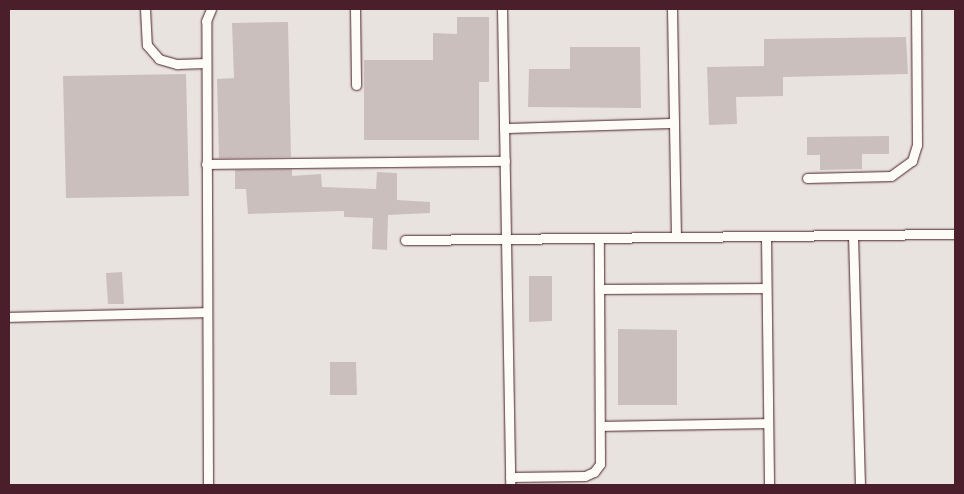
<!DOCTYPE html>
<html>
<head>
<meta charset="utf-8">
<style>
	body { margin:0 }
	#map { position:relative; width:964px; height:494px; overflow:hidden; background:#f6f3ef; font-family:"Playpen Sans",sans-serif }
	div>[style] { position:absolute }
	.built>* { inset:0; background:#e9e3e0 }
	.building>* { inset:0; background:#cbbfbe }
	.roads { filter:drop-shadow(0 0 1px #4a1f2b) drop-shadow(0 0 1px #4a1f2b) }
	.service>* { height:9px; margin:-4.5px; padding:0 4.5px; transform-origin:4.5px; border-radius:4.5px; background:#fdfcf7 }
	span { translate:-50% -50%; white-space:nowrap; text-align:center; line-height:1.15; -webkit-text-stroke:4.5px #fdfcf7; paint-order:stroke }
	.frame { position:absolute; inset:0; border:10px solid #4a1f2b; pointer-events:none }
</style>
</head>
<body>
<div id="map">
	<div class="built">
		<div style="clip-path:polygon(9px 9px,955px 9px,955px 485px,9px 485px)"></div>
	</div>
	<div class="building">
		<div style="clip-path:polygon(457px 17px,489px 17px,489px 82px,479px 82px,479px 140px,364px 140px,364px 60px,433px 60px,433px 33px,457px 34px)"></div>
		<div style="clip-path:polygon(288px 22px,291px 157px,219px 158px,217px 79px,234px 78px,232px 23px)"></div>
		<div style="clip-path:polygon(906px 37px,908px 74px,783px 77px,783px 96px,736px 97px,737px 124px,709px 125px,707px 67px,764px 66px,764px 39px)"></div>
		<div style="clip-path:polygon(570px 47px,640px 47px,641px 108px,528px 107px,529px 69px,570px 69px)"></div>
		<div style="clip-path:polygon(186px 74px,189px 196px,66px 198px,63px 76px)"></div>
		<div style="clip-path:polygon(889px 136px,889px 154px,862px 154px,862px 169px,820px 170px,820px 155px,807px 155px,807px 137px)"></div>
		<div style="clip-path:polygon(292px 169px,292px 176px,321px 174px,322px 187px,376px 189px,377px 172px,397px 173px,397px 200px,430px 202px,430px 213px,388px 215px,387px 250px,372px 249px,373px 218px,344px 217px,344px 211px,248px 214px,246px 189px,235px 189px,235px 170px)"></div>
		<div style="clip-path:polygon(122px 272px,124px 304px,108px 304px,106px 273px)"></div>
		<div style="clip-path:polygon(529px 276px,552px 276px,552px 321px,529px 322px)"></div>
		<div style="clip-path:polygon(618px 329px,677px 330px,677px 405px,618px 405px)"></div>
		<div style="clip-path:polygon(330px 362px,356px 362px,357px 395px,330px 395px)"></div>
	</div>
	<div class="roads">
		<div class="service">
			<div style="left:145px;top:9px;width:36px;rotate:87deg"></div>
			<div style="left:147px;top:45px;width:18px;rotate:49deg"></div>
			<div style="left:159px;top:59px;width:19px;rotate:16deg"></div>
			<div style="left:177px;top:64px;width:29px;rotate:-2deg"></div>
			<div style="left:355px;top:9px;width:76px;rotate:89.2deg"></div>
			<div style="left:502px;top:9px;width:476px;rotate:89deg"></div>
			<div style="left:672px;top:9px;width:228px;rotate:89deg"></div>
			<div style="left:504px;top:128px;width:170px;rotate:-1.7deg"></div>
			<div style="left:206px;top:164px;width:299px;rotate:-0.6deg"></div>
			<div style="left:807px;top:178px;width:84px;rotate:-1.4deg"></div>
			<div style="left:891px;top:176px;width:26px;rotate:-36deg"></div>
			<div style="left:912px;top:161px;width:17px;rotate:-73deg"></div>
			<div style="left:917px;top:145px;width:136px;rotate:-90.4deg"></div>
			<div style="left:853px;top:235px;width:250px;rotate:88.4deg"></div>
			<div style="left:766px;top:236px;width:249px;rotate:89.3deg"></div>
			<div style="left:405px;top:240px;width:550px;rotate:-0.63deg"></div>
			<div style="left:600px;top:289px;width:166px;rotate:-0.3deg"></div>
			<div style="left:9px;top:317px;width:198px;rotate:-1.4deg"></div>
			<div style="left:600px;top:426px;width:168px;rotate:-1deg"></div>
			<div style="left:510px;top:477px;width:75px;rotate:-0.8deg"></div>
			<div style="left:585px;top:476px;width:10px;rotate:-24deg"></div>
			<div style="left:594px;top:472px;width:10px;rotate:-53deg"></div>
			<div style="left:600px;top:464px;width:226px;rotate:-90.3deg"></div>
			<div style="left:208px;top:485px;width:464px;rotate:-90.2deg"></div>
			<div style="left:206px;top:21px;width:13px;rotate:-67deg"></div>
		</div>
	</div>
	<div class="frame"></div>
</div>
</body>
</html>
